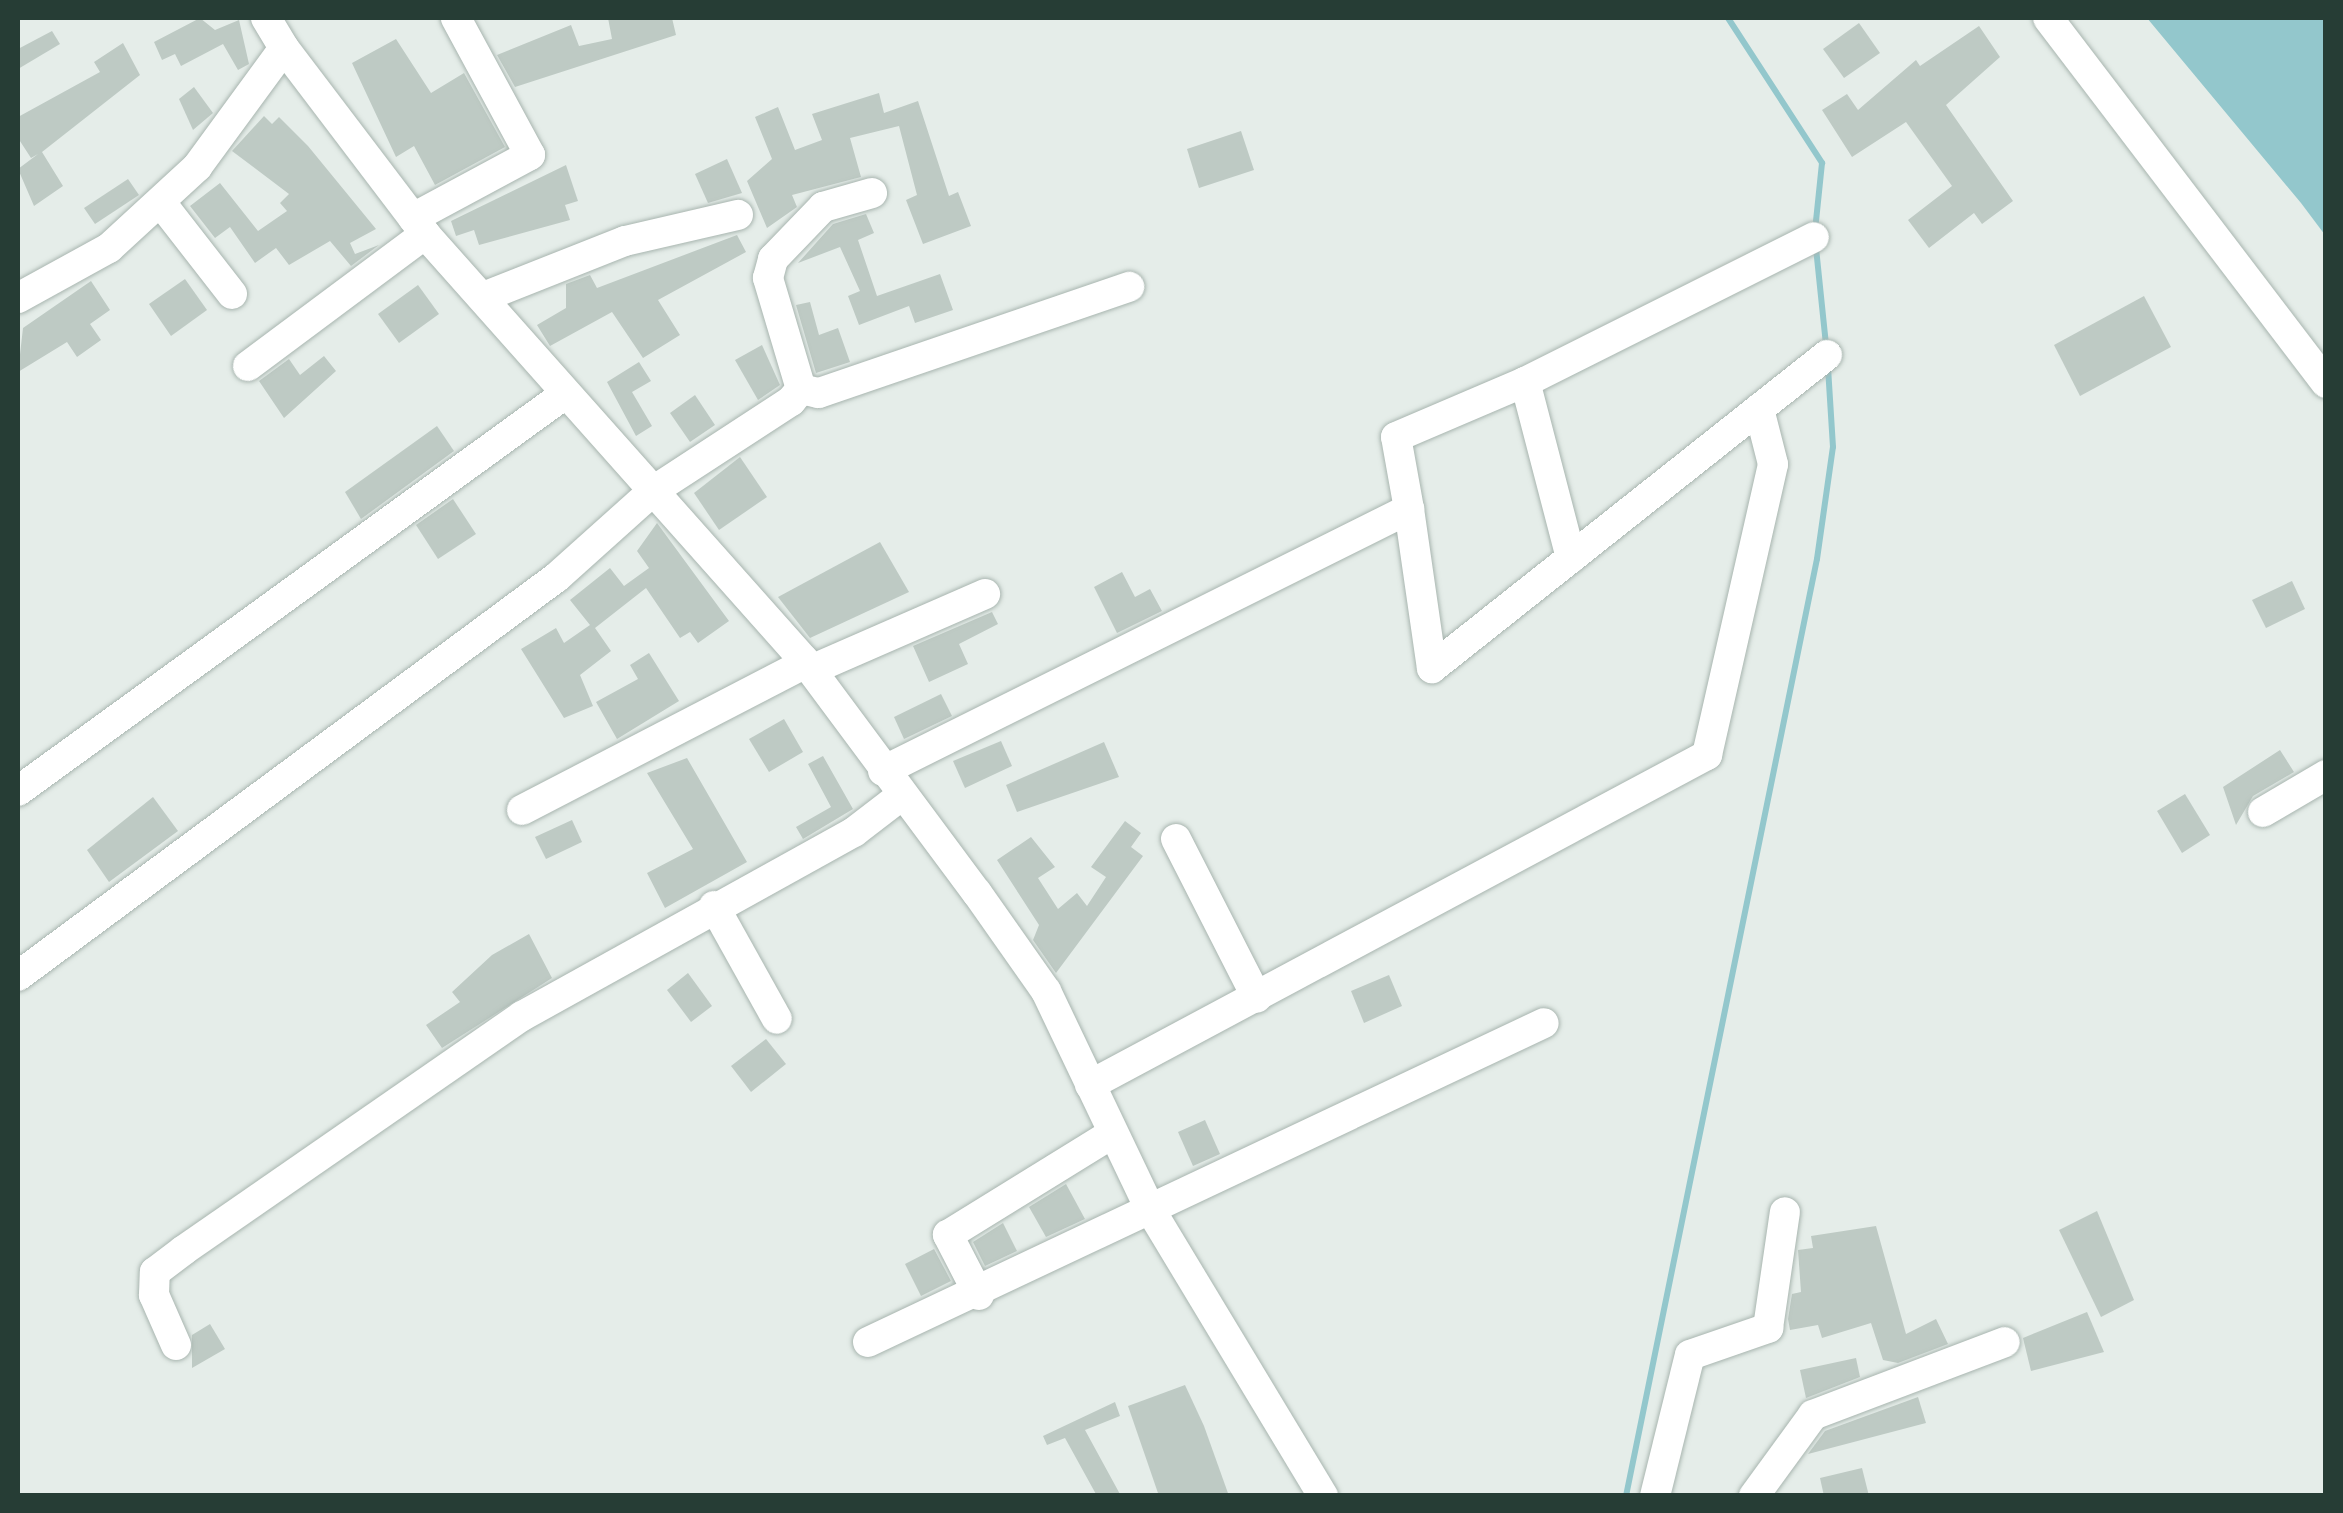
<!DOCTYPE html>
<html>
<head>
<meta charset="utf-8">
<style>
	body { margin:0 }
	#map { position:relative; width:2343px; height:1513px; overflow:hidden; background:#e5ede9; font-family:"Nunito Sans",sans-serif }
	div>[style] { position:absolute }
	.water>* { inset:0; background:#93c7cc }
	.stream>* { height:6px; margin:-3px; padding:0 3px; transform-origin:3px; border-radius:3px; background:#93c7cc }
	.building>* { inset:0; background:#becac4 }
	.roads { filter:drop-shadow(0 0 2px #a8b5af) drop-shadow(0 0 2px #a8b5af) }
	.minor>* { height:30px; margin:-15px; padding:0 15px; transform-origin:15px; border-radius:15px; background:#fff }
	span { translate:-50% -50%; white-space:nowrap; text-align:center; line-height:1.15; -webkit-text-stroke:8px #f5f9f7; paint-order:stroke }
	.frame { position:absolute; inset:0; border:20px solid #263d35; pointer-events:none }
</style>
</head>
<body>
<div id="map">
	<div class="water">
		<div style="clip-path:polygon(2147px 18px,2325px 18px,2325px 235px,2301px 203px)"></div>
	</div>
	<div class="stream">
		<div style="left:1728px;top:18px;width:173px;rotate:57deg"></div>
		<div style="left:1822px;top:163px;width:68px;rotate:95.9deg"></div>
		<div style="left:1816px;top:248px;width:98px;rotate:84.1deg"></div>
		<div style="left:1626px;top:1496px;width:956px;rotate:-78.48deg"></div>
		<div style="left:1817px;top:559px;width:113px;rotate:-81.9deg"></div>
		<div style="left:1833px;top:447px;width:80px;rotate:-93.6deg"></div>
	</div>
	<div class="building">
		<div style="clip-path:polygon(200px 18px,215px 30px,239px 20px,249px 64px,238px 70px,223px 44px,181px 66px,175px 54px,162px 60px,154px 42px)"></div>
		<div style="clip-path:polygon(608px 18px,672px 18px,676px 35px,515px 87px,497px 55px,571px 25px,579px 46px,612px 39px)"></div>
		<div style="clip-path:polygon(1859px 23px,1880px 53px,1844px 78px,1823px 49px)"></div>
		<div style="clip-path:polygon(1979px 26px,2000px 57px,1946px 105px,2013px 201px,1982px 224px,1974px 213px,1929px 248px,1908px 220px,1952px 186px,1906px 122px,1852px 157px,1822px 110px,1847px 94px,1858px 110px,1916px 60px,1920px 66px)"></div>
		<div style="clip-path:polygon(52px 31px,60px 44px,18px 69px,18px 49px)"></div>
		<div style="clip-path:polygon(396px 39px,431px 93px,464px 73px,505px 147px,435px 185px,414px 146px,396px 157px,352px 63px)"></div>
		<div style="clip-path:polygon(123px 43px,140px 75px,42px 152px,63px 186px,34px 206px,18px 169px,38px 154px,31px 158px,18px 138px,18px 117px,100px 72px,94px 62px)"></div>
		<div style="clip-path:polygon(194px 87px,213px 113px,193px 130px,179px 99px)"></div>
		<div style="clip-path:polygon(879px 93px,884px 113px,918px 101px,949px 196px,958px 192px,971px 226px,923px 244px,906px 200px,917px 195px,899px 126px,850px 138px,861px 177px,792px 195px,797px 207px,767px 228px,747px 181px,772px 159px,755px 117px,778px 107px,795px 150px,822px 140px,812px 114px)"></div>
		<div style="clip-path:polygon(264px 116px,272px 124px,279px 117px,308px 146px,376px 229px,350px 243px,355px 254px,379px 245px,351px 266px,330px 241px,289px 265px,276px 248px,255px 263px,230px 227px,215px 238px,190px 206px,220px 183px,258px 231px,287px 211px,280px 203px,289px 194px,232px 151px)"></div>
		<div style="clip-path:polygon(1241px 131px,1254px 170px,1199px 188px,1187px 149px)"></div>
		<div style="clip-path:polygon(727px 159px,742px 193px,708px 203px,695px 174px)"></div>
		<div style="clip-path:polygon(566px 165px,578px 201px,565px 205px,570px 220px,479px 245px,474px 230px,456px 236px,451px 221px)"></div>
		<div style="clip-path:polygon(128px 179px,139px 195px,95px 224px,84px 208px)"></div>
		<div style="clip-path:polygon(866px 214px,874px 233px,858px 240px,877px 296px,940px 274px,953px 310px,915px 323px,909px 306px,859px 325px,848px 296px,860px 291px,840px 247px,798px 263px,833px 224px)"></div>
		<div style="clip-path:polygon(737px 235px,746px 252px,658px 300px,680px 335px,643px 358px,612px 312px,550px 346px,537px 325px,566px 308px,566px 284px,590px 275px,597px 288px)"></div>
		<div style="clip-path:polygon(185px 279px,207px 310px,171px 336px,149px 304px)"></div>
		<div style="clip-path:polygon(91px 281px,110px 310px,90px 324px,101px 340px,77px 357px,67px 342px,18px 372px,23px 328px)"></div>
		<div style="clip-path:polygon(418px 285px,439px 314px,399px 343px,378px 314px)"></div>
		<div style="clip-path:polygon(2144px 296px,2171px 347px,2080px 396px,2054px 345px)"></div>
		<div style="clip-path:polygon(810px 302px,819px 335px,838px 328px,850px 362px,816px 373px,796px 305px)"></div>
		<div style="clip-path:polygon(762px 345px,780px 385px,758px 400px,735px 360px)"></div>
		<div style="clip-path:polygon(324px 356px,336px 371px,284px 418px,259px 381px,289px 359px,300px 375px)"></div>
		<div style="clip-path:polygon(639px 362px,651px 381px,632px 392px,652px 426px,636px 436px,607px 382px)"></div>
		<div style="clip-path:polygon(695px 395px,715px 425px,690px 442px,670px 413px)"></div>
		<div style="clip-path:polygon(437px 426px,454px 451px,361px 519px,345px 492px)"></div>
		<div style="clip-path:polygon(740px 457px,767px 497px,719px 530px,694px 493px)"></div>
		<div style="clip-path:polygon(453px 499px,476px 534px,438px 559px,416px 525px)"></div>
		<div style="clip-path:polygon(657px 523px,729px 621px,698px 643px,690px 632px,680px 638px,646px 588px,595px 628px,611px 651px,580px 675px,593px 706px,564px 718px,521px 649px,556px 628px,564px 643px,590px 625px,570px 600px,610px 568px,624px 586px,649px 568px,637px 551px)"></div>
		<div style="clip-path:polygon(880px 542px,909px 592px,810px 638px,778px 597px)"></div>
		<div style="clip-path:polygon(1122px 572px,1135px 597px,1150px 589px,1162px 611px,1117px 633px,1094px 587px)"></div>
		<div style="clip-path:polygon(2292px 581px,2305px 609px,2266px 628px,2252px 600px)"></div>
		<div style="clip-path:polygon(992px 612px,998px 624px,959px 644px,968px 664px,929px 682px,913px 646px)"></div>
		<div style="clip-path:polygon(649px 653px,679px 701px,617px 739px,596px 702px,638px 679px,630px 665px)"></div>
		<div style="clip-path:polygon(941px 694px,952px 716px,904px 739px,894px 717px)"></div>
		<div style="clip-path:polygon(784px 719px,803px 752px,769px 772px,749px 739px)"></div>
		<div style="clip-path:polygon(1001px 741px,1012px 766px,965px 788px,953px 761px)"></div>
		<div style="clip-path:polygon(1104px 742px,1119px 777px,1017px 812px,1006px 785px)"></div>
		<div style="clip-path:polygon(2280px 750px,2294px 772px,2253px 796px,2236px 825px,2223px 787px)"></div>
		<div style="clip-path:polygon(823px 756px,853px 809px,803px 839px,796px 827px,831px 807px,808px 764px)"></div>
		<div style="clip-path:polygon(687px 758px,747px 862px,665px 908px,647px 873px,693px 849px,647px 773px)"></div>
		<div style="clip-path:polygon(2185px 794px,2210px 835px,2182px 853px,2157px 811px)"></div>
		<div style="clip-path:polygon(153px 797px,178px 831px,109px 882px,87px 850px)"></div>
		<div style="clip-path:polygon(572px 820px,582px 842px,546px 859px,535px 837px)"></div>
		<div style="clip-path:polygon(1125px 821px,1141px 833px,1131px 847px,1143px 856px,1056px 973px,1033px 940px,1039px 925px,997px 860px,1031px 837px,1055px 867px,1038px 878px,1058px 909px,1077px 893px,1087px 906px,1106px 877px,1091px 867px)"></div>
		<div style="clip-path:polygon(529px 934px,552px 978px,442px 1048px,426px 1025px,460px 1002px,452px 992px,492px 955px)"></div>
		<div style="clip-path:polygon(688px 973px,712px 1006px,691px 1022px,667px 990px)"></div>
		<div style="clip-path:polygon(1389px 975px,1402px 1006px,1364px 1023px,1351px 991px)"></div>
		<div style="clip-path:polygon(766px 1039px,786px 1064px,751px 1092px,731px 1066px)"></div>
		<div style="clip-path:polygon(1205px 1120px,1220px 1154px,1193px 1166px,1178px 1132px)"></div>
		<div style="clip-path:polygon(1066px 1184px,1085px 1219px,1046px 1237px,1029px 1207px)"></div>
		<div style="clip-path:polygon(2097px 1211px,2134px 1300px,2101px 1317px,2059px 1230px)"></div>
		<div style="clip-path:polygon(1003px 1223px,1017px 1251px,985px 1266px,973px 1242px)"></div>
		<div style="clip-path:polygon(1876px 1226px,1906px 1334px,1936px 1319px,1948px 1344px,1898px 1363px,1883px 1360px,1871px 1323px,1822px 1338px,1818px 1325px,1790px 1330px,1788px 1319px,1792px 1294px,1801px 1292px,1798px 1250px,1813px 1248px,1811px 1236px)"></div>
		<div style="clip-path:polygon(934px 1249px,951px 1281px,921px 1296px,905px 1264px)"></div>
		<div style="clip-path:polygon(2087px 1312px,2104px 1352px,2031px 1371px,2023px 1338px)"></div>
		<div style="clip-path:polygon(210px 1324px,225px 1349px,192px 1368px,192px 1335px)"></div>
		<div style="clip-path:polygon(1856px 1358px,1860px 1377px,1806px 1398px,1800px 1370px)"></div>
		<div style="clip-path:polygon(1185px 1385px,1204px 1426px,1229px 1496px,1159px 1496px,1128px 1406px)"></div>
		<div style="clip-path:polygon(1918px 1397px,1926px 1423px,1808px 1454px,1825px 1431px)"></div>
		<div style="clip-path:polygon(1115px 1402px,1120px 1416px,1085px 1430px,1121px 1496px,1097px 1496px,1065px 1438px,1047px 1445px,1043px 1436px)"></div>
		<div style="clip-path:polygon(1862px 1468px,1869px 1496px,1824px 1496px,1820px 1478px)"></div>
	</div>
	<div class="roads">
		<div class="minor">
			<div style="left:2048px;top:18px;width:459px;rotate:52.7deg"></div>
			<div style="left:284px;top:48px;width:233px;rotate:52.8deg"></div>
			<div style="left:425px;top:234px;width:569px;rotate:48.35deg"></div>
			<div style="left:803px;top:659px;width:292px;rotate:53.4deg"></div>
			<div style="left:977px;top:893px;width:120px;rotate:54.9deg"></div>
			<div style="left:1046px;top:991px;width:242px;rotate:64.5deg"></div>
			<div style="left:1150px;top:1209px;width:335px;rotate:58.9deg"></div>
			<div style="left:162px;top:204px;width:114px;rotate:52.1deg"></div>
			<div style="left:413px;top:218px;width:133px;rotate:-28.3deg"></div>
			<div style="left:530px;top:155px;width:156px;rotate:-118.4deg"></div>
			<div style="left:486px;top:296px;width:149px;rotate:-21.6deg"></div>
			<div style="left:625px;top:241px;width:116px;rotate:-13deg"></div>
			<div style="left:18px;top:298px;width:104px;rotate:-28.8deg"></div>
			<div style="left:109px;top:248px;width:120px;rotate:-42.6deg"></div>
			<div style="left:197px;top:167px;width:147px;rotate:-53.8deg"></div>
			<div style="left:284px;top:48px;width:35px;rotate:-121deg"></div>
			<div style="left:248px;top:366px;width:221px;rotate:-36.7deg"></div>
			<div style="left:801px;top:389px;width:18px;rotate:13deg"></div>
			<div style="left:819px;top:393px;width:328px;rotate:-18.9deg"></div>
			<div style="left:1409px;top:509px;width:73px;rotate:-100.2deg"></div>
			<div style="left:1396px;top:437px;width:140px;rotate:-23.1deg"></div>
			<div style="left:1571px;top:558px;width:182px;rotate:-104.6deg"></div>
			<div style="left:1525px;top:382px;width:323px;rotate:-26.6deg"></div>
			<div style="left:811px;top:670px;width:190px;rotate:-23.6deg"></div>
			<div style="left:883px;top:771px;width:588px;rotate:-26.48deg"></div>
			<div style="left:1409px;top:509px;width:161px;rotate:81.8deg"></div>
			<div style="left:1432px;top:668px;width:504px;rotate:-38.39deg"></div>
			<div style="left:18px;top:791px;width:676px;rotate:-35.97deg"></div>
			<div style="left:522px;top:810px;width:320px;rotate:-27.4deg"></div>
			<div style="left:2263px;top:812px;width:73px;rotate:-30.4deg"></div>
			<div style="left:1176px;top:839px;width:178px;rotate:63deg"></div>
			<div style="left:714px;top:906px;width:129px;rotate:60.9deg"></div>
			<div style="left:18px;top:976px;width:671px;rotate:-36.51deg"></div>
			<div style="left:557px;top:577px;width:129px;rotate:-41.9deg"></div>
			<div style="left:653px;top:491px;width:165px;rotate:-33.1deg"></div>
			<div style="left:791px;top:401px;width:16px;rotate:-50deg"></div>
			<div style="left:801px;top:389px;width:116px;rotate:-106.6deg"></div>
			<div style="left:768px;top:278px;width:20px;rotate:-75deg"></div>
			<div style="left:773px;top:259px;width:72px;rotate:-46.1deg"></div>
			<div style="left:823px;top:207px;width:51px;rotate:-15.9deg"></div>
			<div style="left:1090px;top:1085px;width:700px;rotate:-28.14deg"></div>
			<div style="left:1707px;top:755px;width:298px;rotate:-77.2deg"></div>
			<div style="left:1773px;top:464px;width:57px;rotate:-104.3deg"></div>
			<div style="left:979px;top:1295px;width:68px;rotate:-117.3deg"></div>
			<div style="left:948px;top:1235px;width:194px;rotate:-31.7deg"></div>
			<div style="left:868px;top:1342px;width:747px;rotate:-25.26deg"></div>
			<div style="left:176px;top:1345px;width:55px;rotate:-113.7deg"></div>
			<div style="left:154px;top:1295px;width:23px;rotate:-88deg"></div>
			<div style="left:155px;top:1272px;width:36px;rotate:-37deg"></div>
			<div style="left:184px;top:1250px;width:411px;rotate:-34.7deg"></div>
			<div style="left:522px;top:1016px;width:380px;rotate:-29deg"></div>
			<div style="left:854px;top:832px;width:59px;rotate:-37.5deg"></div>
			<div style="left:1655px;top:1496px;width:145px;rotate:-76.1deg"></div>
			<div style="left:1690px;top:1355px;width:83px;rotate:-19.1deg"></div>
			<div style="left:1768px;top:1328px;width:117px;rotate:-81.7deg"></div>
			<div style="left:1754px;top:1496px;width:100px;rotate:-53.9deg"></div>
			<div style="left:1813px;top:1415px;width:205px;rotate:-20.8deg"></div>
		</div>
	</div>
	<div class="frame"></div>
</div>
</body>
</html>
